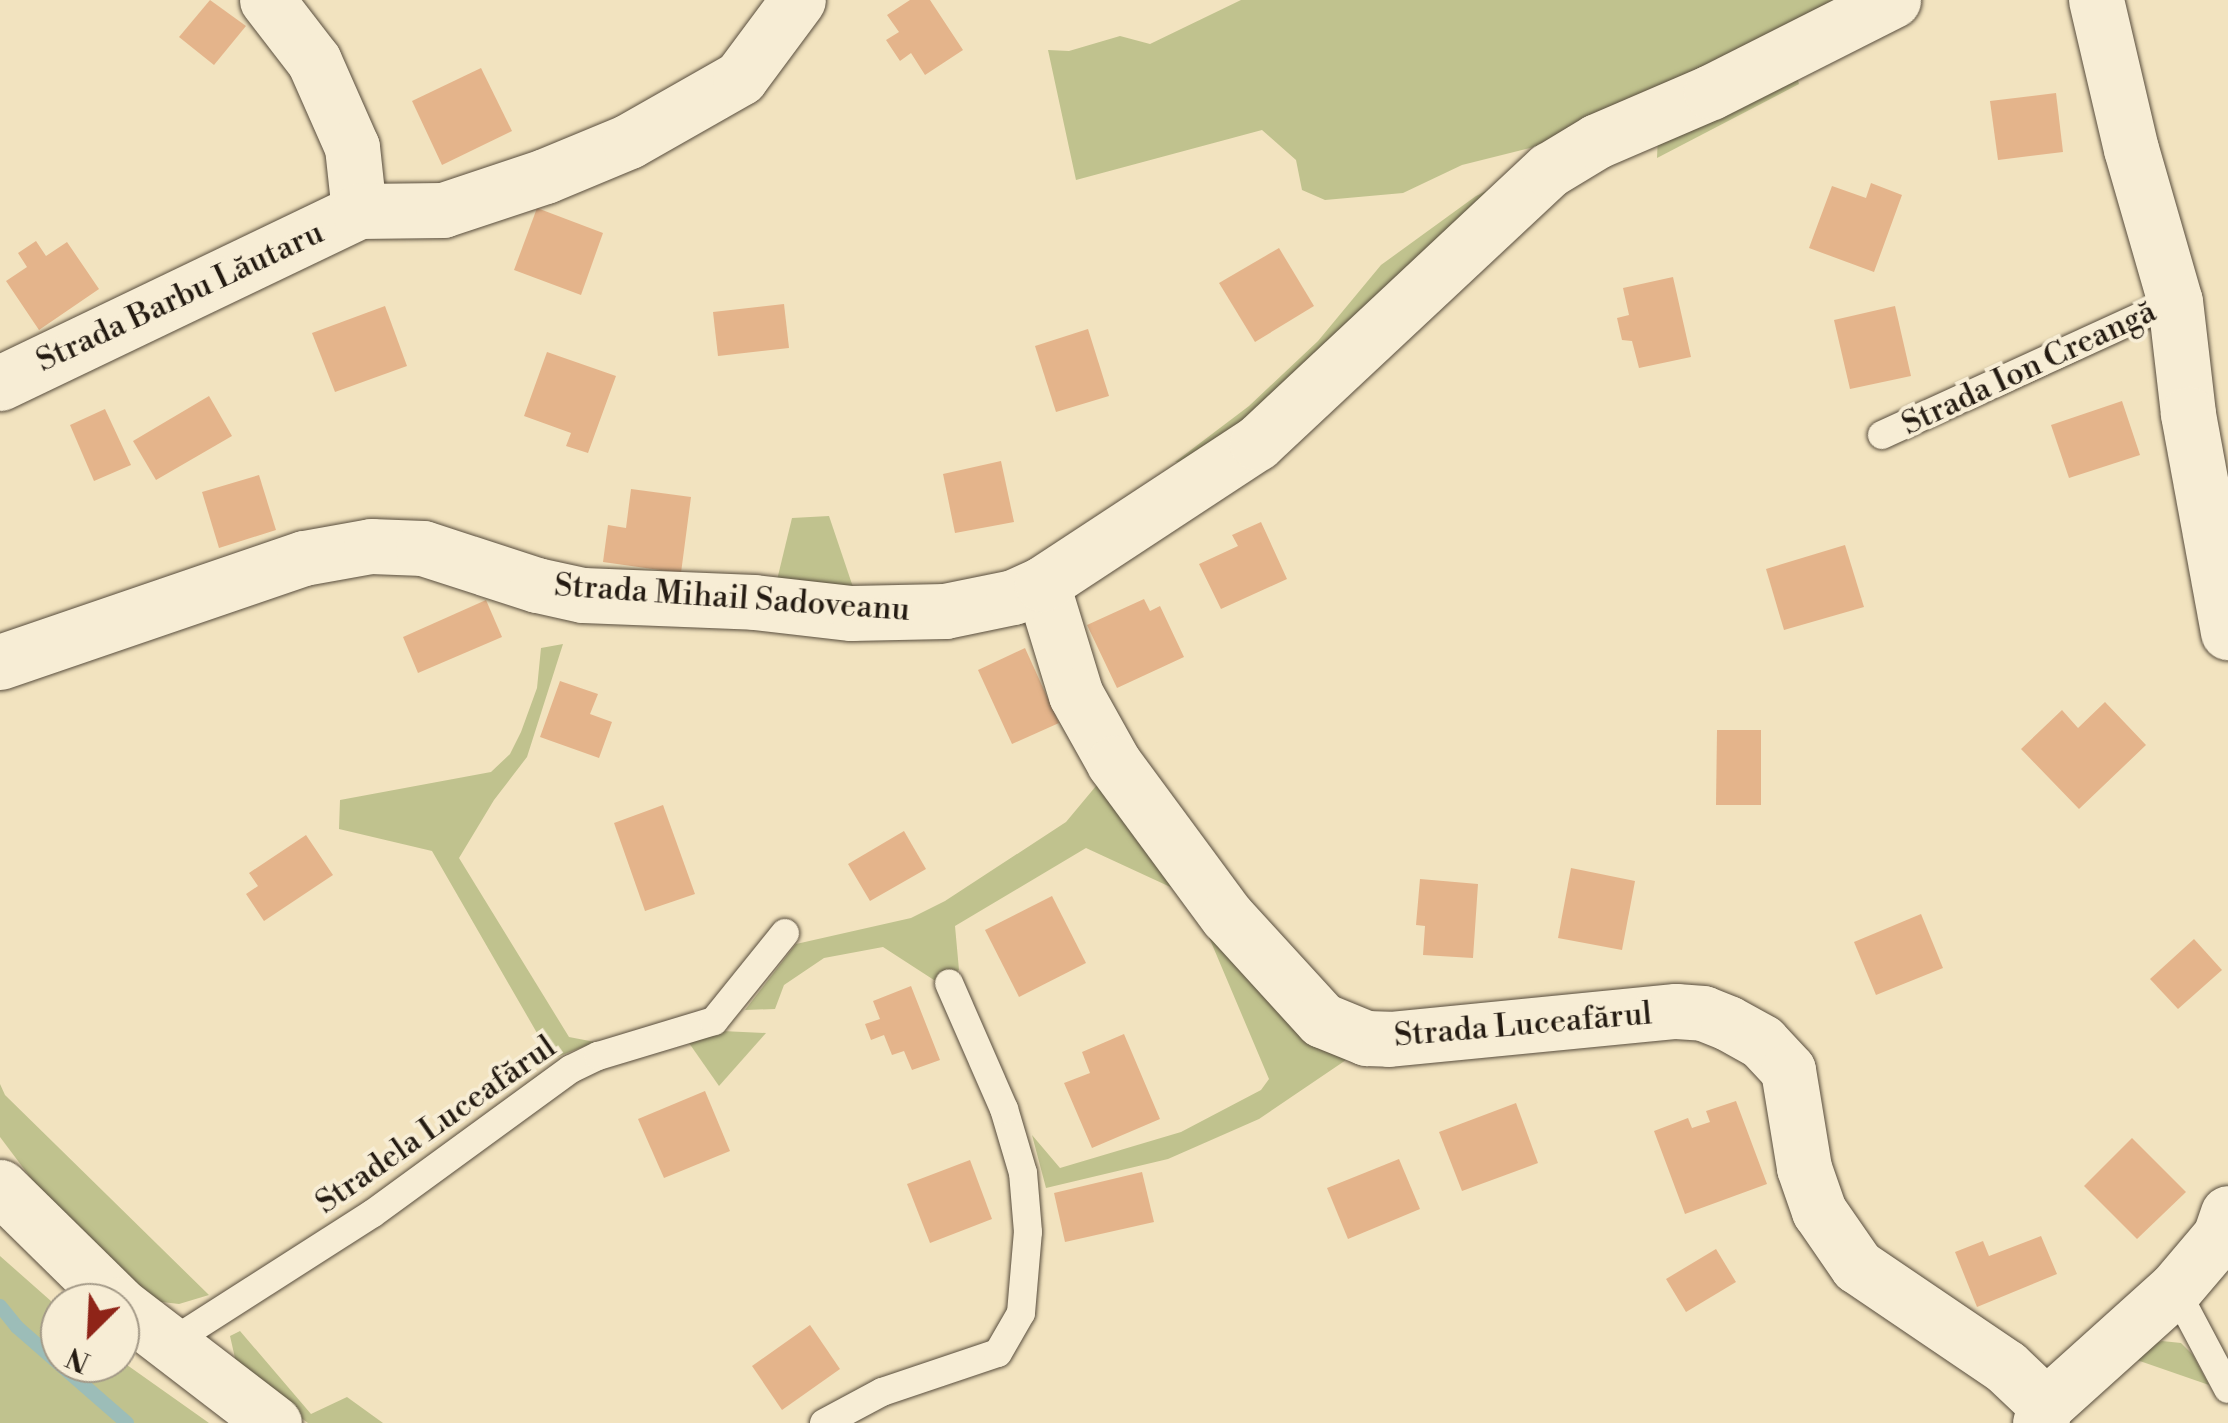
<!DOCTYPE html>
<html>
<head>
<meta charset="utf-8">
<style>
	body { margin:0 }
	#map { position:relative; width:2228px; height:1423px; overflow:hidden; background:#f2e3bf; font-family:"Libre Bodoni",serif }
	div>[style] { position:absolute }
	.green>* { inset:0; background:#c0c28e }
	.stream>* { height:14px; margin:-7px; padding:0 7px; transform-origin:7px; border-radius:7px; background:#9cbdb8 }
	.building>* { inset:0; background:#e4b48b }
	.roads { filter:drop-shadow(0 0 2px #584d3d) drop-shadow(0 0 2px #584d3d) }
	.service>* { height:28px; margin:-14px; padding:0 14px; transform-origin:14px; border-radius:14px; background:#f7edd5 }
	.minor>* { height:55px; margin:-27.5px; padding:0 27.5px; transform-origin:27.5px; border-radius:27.5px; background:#f7edd5 }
	.tertiary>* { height:55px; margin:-27.5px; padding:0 27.5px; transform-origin:27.5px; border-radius:27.5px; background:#f7edd5 }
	span { translate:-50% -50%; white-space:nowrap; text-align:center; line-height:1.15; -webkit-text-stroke:8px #f7edd5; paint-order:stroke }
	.street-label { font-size:32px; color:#241b12 }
	.north { position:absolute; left:40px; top:1283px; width:100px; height:100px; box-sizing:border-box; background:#f7edd5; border:2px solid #a39987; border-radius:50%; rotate:204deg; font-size:28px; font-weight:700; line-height:40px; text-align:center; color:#241b12 }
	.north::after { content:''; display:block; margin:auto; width:35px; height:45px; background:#8f2418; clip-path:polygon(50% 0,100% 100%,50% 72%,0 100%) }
</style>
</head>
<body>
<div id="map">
	<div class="green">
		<div style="clip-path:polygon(1241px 0,1863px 0,1574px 137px,1462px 165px,1403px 193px,1325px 200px,1302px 190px,1296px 160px,1262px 130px,1076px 180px,1048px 50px,1069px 51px,1120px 36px,1150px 44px)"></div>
		<div style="clip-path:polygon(1794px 65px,1799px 84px,1657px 158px,1658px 136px)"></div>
		<div style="clip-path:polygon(1547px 161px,1202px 463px,1175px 462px,1249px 406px,1318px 341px,1381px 265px,1476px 196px)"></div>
		<div style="clip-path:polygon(829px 516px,856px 596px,777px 580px,792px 518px)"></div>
		<div style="clip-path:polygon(563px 644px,527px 757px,494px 800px,459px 858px,569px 1037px,595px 1042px,552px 1059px,432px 851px,339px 829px,340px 800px,491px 772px,510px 754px,521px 732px,537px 688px,541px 648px)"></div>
		<div style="clip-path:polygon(1101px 780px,1283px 1004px,1346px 1060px,1259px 1119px,1168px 1159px,1046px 1188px,1032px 1135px,1060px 1168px,1181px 1132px,1261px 1090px,1269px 1079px,1192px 897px,1086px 848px,955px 926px,959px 970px,937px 982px,883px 947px,824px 958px,784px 985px,775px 1009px,745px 1010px,796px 944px,911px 918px,945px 901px,1066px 822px)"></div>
		<div style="clip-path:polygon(722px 1031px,766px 1033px,719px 1086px,689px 1043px)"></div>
		<div style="clip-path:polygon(0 1084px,5px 1095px,209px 1295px,179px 1304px,154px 1301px,45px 1197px,0 1137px)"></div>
		<div style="clip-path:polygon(0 1256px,60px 1309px,60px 1363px,120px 1360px,209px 1423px,0 1423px)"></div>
		<div style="clip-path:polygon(240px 1331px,311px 1414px,347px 1397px,383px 1423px,308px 1423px,238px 1371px,230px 1336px)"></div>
		<div style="clip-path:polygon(2162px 1341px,2181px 1343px,2193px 1355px,2209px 1385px,2134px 1359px,2144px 1347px)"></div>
	</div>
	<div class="stream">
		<div style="left:0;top:1306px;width:27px;rotate:51deg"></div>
		<div style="left:17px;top:1327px;width:146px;rotate:41.1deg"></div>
	</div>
	<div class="building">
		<div style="clip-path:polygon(210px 0,246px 26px,214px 65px,179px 37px)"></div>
		<div style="clip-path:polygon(910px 0,930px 0,963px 50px,925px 75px,911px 53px,900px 61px,886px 40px,899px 32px,887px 15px)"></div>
		<div style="clip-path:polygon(481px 68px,512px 131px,442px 165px,412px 101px)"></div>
		<div style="clip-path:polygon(2056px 93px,2063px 152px,1998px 160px,1990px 101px)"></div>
		<div style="clip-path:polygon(1871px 183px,1902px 195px,1874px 272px,1809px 248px,1832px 186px,1866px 198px)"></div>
		<div style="clip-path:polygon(537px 208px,603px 233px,581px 295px,514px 270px)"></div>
		<div style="clip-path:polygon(36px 241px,46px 256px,67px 242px,99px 289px,39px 330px,6px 281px,27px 267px,18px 253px)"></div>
		<div style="clip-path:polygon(1279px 248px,1314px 306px,1255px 342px,1219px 283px)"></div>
		<div style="clip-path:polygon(1673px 277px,1691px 357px,1639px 368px,1632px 341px,1622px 340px,1617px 318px,1629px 315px,1623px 288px)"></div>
		<div style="clip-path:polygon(784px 304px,789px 348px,718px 356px,713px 312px)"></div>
		<div style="clip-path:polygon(385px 306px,407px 366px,335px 392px,312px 333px)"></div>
		<div style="clip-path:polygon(1895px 306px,1911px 376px,1850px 389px,1834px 320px)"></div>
		<div style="clip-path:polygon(1088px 329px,1109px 396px,1056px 412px,1035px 346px)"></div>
		<div style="clip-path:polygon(547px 352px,616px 376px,588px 453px,566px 446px,571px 433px,524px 416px)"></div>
		<div style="clip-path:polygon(209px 396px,232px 436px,156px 480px,133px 441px)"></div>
		<div style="clip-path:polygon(2122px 401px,2140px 455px,2069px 478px,2051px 425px)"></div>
		<div style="clip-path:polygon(105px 409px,131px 465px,94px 481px,70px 425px)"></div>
		<div style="clip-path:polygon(1001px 461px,1014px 522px,955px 533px,943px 474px)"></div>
		<div style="clip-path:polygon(259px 475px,276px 530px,219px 548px,202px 492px)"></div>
		<div style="clip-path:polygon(631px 489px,691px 497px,681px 573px,603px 562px,608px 525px,626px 528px)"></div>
		<div style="clip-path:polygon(1261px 522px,1287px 579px,1221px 609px,1199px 564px,1238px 546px,1232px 535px)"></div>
		<div style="clip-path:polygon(1845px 545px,1864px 607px,1784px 630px,1766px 569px)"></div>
		<div style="clip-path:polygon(1144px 599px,1150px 611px,1160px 606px,1184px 657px,1117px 688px,1087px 625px)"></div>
		<div style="clip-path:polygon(486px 600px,502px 637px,418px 673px,403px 637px)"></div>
		<div style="clip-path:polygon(1025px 648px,1059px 723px,1012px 744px,978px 670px)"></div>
		<div style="clip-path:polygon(560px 681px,598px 694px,590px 714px,612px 722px,599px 758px,540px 737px)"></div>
		<div style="clip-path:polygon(2105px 702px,2146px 745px,2079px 809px,2021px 749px,2062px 710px,2078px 728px)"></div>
		<div style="clip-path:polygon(1717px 730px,1761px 730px,1761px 805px,1716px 805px)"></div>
		<div style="clip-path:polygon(663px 805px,695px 894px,645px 911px,614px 823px)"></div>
		<div style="clip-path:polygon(904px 831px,926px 869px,870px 901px,848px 864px)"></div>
		<div style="clip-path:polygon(306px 835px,333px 875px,264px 921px,246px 894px,258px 886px,249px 873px)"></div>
		<div style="clip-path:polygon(1571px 868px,1635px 881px,1622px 950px,1558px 938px)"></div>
		<div style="clip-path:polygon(1420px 879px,1478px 884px,1473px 958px,1423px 955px,1425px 926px,1416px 925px)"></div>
		<div style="clip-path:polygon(1052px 896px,1086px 963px,1019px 997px,985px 930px)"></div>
		<div style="clip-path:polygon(1921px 914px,1943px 968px,1876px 995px,1854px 942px)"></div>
		<div style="clip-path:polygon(2194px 939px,2222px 970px,2178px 1009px,2150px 979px)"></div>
		<div style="clip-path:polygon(911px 986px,940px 1060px,912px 1070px,904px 1051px,892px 1055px,884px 1035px,871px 1040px,865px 1024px,880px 1019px,873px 1001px)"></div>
		<div style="clip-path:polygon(1124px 1034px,1160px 1119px,1092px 1148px,1064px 1083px,1090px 1073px,1082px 1052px)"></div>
		<div style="clip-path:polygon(705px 1091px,730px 1151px,664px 1178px,638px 1119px)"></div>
		<div style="clip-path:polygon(1736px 1101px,1767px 1184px,1685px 1214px,1654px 1131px,1688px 1118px,1692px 1128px,1710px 1122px,1706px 1111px)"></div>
		<div style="clip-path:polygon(1516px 1103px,1538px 1163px,1462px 1191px,1439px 1132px)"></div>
		<div style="clip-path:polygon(2132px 1138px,2186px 1192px,2137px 1239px,2084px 1186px)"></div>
		<div style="clip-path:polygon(1399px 1159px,1420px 1209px,1348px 1239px,1327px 1188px)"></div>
		<div style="clip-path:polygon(970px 1160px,992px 1219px,930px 1243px,907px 1184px)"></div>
		<div style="clip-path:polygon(1142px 1172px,1154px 1222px,1065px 1242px,1054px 1193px)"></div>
		<div style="clip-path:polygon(2041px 1236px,2057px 1274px,1977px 1307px,1955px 1252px,1983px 1241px,1989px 1256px)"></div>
		<div style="clip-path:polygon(1716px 1249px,1736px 1282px,1686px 1312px,1666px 1279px)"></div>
		<div style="clip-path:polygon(810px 1325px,840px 1369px,782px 1410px,752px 1366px)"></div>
	</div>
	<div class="roads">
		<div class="service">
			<div style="left:1882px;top:435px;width:322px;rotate:-24.6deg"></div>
			<div style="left:2175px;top:1289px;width:113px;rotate:62.1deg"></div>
			<div style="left:167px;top:1345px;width:243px;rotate:-32.6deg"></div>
			<div style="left:372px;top:1214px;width:246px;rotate:-36.1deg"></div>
			<div style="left:571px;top:1069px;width:30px;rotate:-26deg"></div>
			<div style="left:598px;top:1056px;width:121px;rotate:-16.8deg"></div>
			<div style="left:714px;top:1021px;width:113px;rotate:-51.1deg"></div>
			<div style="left:824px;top:1423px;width:66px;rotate:-28.1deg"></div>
			<div style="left:882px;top:1392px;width:122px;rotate:-18.6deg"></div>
			<div style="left:998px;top:1353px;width:46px;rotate:-60.1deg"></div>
			<div style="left:1021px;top:1313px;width:81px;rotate:-85.1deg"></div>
			<div style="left:1028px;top:1232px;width:59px;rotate:-94.8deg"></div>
			<div style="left:1023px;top:1173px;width:67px;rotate:-106.5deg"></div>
			<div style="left:1004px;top:1109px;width:137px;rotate:-113.6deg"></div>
		</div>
		<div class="minor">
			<div style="left:267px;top:0;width:77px;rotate:52.4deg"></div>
			<div style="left:314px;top:61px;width:94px;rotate:66.2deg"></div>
			<div style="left:352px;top:147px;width:64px;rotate:83.8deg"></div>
			<div style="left:0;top:383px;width:398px;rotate:-25.6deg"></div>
			<div style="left:359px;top:211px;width:84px;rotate:-0.7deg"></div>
			<div style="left:443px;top:210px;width:108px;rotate:-18.4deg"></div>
			<div style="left:545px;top:176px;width:91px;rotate:-22.6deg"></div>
			<div style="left:629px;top:141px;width:128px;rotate:-29.6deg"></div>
			<div style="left:740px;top:78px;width:97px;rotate:-53.4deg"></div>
			<div style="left:1042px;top:584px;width:116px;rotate:73deg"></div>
			<div style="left:1076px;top:695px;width:78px;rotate:60.8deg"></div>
			<div style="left:1114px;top:763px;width:190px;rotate:53.6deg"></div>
			<div style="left:1227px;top:916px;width:141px;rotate:47.6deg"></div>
			<div style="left:1322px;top:1020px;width:48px;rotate:22.2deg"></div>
			<div style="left:1366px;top:1038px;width:23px;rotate:2deg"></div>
			<div style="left:1389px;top:1039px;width:288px;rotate:-5.6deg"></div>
			<div style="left:1676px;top:1011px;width:27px;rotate:4deg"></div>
			<div style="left:1703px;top:1013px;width:27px;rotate:22deg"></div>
			<div style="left:1728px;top:1023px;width:39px;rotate:29deg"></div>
			<div style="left:1762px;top:1042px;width:38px;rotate:47deg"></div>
			<div style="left:1788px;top:1070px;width:99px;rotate:80.7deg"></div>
			<div style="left:1804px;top:1168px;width:46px;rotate:70.8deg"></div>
			<div style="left:1819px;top:1211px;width:67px;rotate:55.4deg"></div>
			<div style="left:1857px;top:1266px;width:180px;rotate:34.1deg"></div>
			<div style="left:2006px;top:1367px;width:55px;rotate:43.5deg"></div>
			<div style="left:0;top:662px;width:321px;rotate:-18.9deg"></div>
			<div style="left:304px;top:558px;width:68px;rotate:-10.2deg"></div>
			<div style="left:371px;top:546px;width:52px;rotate:2.2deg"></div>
			<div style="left:423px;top:548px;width:120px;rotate:18deg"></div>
			<div style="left:537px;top:585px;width:47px;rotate:12.3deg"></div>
			<div style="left:583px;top:595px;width:171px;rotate:2.3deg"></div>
			<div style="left:754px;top:602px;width:98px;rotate:6.5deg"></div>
			<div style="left:851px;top:613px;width:94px;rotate:-1.2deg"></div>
			<div style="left:945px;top:611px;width:69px;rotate:-11.6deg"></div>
			<div style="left:1013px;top:597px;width:32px;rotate:-24deg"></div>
			<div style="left:1042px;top:584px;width:257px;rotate:-33.3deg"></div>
			<div style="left:1257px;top:443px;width:400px;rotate:-43.1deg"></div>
			<div style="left:1549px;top:170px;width:56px;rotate:-31.1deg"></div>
			<div style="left:1597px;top:141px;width:124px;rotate:-23.3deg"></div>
			<div style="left:1711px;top:92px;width:204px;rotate:-26.8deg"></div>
		</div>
		<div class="tertiary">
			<div style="left:2096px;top:0;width:153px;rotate:76.8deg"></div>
			<div style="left:2131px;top:149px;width:158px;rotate:73.9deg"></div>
			<div style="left:2175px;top:301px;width:114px;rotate:83.4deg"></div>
			<div style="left:2188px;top:414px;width:222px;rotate:79.6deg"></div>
			<div style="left:0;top:1187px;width:165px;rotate:44.5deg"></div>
			<div style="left:120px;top:1305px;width:194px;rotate:37.5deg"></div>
			<div style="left:2040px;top:1423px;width:19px;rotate:-72deg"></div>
			<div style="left:2046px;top:1405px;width:173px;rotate:-42deg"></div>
			<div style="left:2175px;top:1289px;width:70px;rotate:-49.7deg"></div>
			<div style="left:2220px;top:1236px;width:24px;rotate:-71deg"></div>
		</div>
	</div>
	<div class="street-label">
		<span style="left:180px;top:297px;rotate:-25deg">Strada Barbu Lăutaru</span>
		<span style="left:2029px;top:368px;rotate:-25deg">Strada Ion Creangă</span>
		<span style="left:732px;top:598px;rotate:4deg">Strada Mihail Sadoveanu</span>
		<span style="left:1523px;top:1025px;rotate:-5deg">Strada Luceafărul</span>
		<span style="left:436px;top:1125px;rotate:-35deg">Stradela Luceafărul</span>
	</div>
	<div class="north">N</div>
</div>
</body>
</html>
